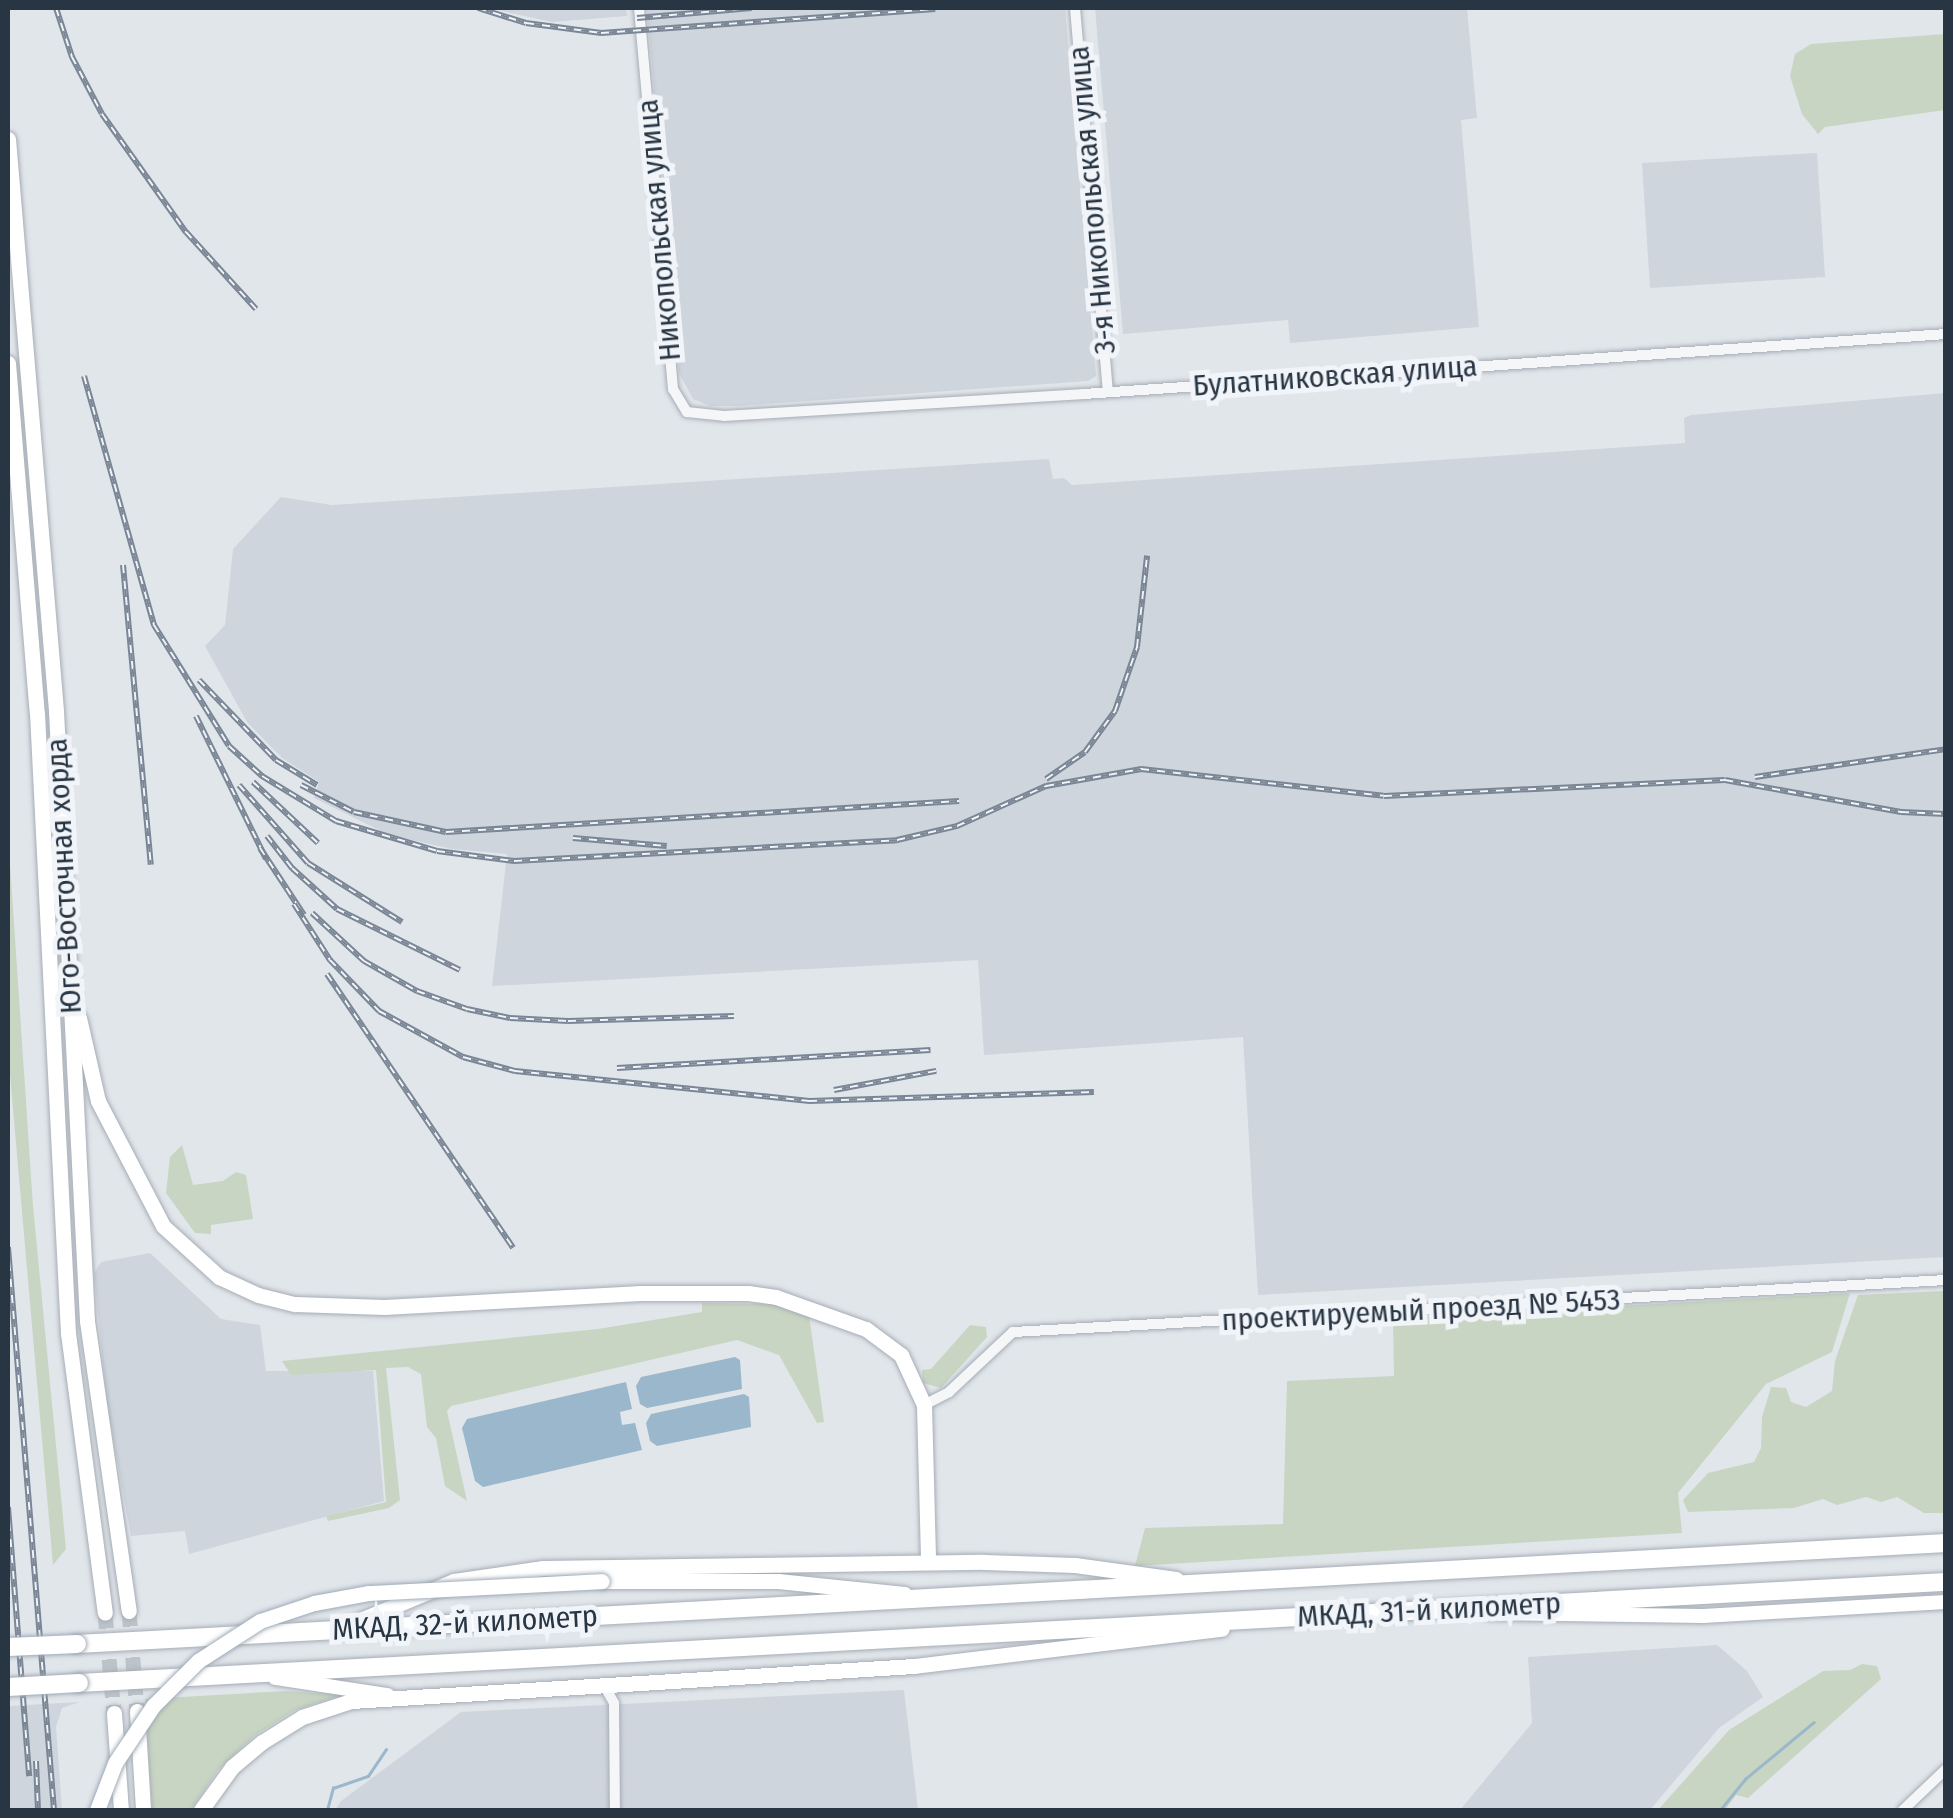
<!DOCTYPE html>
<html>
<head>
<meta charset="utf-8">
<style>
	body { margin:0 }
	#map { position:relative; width:1953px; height:1818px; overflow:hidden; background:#e1e6eb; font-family:"Fira Sans Condensed",sans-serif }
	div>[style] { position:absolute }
	.built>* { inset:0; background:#cfd5dd }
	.green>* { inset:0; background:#c8d5c2 }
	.water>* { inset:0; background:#9ab7cc }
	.stream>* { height:2.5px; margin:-1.25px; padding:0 1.25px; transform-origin:1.25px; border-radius:1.25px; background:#9ab7cc }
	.primary-tunnel>* { height:15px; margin-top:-7.5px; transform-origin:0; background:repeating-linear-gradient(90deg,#bcc3c9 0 15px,transparent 0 23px) }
	.roads { filter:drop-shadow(0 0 2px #a6adb5) drop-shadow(0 0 2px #a6adb5) }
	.street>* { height:10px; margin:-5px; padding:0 5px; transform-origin:5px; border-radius:5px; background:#f4f6f8 }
	.secondary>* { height:14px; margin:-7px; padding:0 7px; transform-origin:7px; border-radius:7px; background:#fff }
	.primary>* { height:15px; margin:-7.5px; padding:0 7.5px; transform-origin:7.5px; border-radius:7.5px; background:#fff }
	.highway>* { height:18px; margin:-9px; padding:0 9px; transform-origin:9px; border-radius:9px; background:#fff }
	.rail>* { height:6px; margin-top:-3px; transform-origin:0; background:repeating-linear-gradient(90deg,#f1f4f8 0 8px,#7a8695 0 16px); box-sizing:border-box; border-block:2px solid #7a8695 }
	.bridges { filter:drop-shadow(0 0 2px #a0abb7) drop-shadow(0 0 2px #a0abb7) }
	.primary-bridge>* { height:15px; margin:-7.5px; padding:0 7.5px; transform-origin:7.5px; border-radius:7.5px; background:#fff }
	.highway-bridge>* { height:18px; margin:-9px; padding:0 9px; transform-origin:9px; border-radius:9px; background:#fff }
	span { translate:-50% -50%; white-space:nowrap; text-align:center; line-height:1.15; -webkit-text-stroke:10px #f1f4f8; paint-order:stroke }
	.street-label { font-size:30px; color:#283543 }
	.frame { position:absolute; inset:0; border:10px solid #283543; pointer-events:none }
</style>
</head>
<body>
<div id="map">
	<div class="built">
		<div style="clip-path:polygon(488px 8px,626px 8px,627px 16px,552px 22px)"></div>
		<div style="clip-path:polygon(647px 8px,1065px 8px,1096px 376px,1088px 381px,738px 406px,710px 406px,693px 399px,679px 373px)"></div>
		<div style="clip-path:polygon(1095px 8px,1467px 8px,1477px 118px,1461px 120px,1479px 327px,1290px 343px,1288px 320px,1123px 334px)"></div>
		<div style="clip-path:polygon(1817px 153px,1825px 277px,1650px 288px,1642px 163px)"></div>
		<div style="clip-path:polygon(1945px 393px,1945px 1257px,1258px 1295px,1243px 1037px,984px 1055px,978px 960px,492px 986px,507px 854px,452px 849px,389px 835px,314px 798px,319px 782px,282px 758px,247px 722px,205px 646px,225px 625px,233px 549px,281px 497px,332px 505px,1049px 459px,1053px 479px,1064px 478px,1072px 485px,1685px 443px,1684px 418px,1691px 415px)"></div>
		<div style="clip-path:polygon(150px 1253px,221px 1319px,260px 1325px,266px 1371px,373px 1371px,384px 1501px,189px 1554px,185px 1531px,131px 1536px,107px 1405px,94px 1273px,101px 1262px)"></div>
		<div style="clip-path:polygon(1717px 1645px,1747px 1671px,1763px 1697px,1719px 1728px,1650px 1810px,1460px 1810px,1532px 1723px,1528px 1657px)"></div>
		<div style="clip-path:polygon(904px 1690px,918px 1810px,335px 1810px,341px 1801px,461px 1712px)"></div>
		<div style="clip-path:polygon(80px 1702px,62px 1708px,56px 1727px,62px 1810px,8px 1810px,8px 1706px)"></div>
	</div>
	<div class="green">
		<div style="clip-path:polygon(1945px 34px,1945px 110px,1825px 127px,1818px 134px,1802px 114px,1790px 76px,1795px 54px,1811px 44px)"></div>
		<div style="clip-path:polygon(8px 834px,33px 1206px,66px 1549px,53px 1565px,8px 1052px)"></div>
		<div style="clip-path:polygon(182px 1145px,193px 1185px,223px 1181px,236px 1172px,246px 1175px,253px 1219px,211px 1225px,211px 1234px,195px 1233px,166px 1193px,170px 1157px)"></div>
		<div style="clip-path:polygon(1945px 1291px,1945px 1513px,1924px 1513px,1897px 1497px,1881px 1502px,1866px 1497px,1837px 1505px,1823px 1499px,1794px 1508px,1688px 1512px,1683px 1500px,1708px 1473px,1754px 1462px,1761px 1448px,1762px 1417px,1771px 1387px,1786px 1388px,1791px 1402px,1806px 1407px,1832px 1391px,1835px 1361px,1858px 1295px)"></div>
		<div style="clip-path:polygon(1850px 1293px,1832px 1352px,1766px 1384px,1678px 1493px,1682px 1533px,1135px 1566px,1145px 1528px,1283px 1524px,1287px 1381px,1394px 1376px,1393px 1319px)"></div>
		<div style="clip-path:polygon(702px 1303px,773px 1304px,809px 1315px,824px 1422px,817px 1423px,779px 1355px,737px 1340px,451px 1406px,447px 1411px,467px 1501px,445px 1486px,436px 1438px,427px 1427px,421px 1374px,408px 1367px,386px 1368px,400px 1500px,389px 1508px,328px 1521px,326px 1516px,386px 1502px,376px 1370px,291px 1375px,282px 1361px,598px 1329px,702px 1312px)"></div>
		<div style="clip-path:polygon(970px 1325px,986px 1327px,987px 1337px,941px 1388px,923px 1383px,922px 1370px,931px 1369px)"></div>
		<div style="clip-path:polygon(1862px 1664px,1877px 1666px,1881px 1679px,1748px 1798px,1736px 1795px,1725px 1810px,1658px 1810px,1729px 1730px,1823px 1671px,1850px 1670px)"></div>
		<div style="clip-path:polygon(287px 1691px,342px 1695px,295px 1710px,254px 1736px,218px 1770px,191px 1810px,152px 1810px,145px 1699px)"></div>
	</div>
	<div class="water">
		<div style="clip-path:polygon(735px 1357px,740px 1360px,742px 1389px,647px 1408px,640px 1404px,636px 1386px,641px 1377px)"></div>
		<div style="clip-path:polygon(626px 1382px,632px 1409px,620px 1412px,622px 1425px,635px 1423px,642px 1450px,483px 1487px,475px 1481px,462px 1428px,467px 1419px)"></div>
		<div style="clip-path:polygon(744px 1394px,749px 1397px,751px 1427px,657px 1446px,650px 1441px,646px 1423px,651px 1414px)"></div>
	</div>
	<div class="stream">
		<div style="left:327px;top:1810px;width:23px;rotate:-75deg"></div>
		<div style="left:333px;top:1788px;width:37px;rotate:-19deg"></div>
		<div style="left:368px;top:1776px;width:32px;rotate:-56deg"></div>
		<div style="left:1720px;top:1810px;width:40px;rotate:-51deg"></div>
		<div style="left:1745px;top:1779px;width:89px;rotate:-39.6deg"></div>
	</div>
	<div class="primary-tunnel">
		<div style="left:129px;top:1611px;width:100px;rotate:85.4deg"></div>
		<div style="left:105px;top:1613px;width:100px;rotate:84.9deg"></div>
	</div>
	<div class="roads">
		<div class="street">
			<div style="left:639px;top:8px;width:383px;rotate:84.9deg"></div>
			<div style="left:673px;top:389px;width:27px;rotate:59deg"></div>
			<div style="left:687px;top:412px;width:37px;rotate:6deg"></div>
			<div style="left:724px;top:416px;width:361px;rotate:-3.5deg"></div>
			<div style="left:1084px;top:394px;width:864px;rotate:-3.98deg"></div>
			<div style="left:1075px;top:8px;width:385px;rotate:85.1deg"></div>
			<div style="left:924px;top:1405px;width:28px;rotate:-27deg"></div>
			<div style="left:949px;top:1392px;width:88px;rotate:-43.2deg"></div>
			<div style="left:1013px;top:1332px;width:934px;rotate:-3.19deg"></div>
			<div style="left:604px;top:1685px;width:21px;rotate:61deg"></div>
			<div style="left:614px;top:1703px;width:107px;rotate:89.5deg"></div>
			<div style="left:1903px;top:1810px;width:59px;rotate:-43.6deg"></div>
		</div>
		<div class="secondary">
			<div style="left:1490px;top:1613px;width:213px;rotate:0.8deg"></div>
			<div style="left:1703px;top:1616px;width:243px;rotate:-3.3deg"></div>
			<div style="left:275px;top:1678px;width:114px;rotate:8.6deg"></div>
		</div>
		<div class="primary">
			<div style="left:8px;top:139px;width:574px;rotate:85.2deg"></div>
			<div style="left:56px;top:711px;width:611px;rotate:87.09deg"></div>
			<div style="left:87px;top:1321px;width:293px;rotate:81.8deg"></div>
			<div style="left:8px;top:363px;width:351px;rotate:85.3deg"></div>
			<div style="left:37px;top:713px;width:621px;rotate:87.14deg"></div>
			<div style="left:68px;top:1333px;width:282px;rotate:82.5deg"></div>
			<div style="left:79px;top:1018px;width:85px;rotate:77.1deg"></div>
			<div style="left:98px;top:1101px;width:141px;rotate:62.5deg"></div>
			<div style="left:163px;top:1226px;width:76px;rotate:42.3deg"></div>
			<div style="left:219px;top:1277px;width:43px;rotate:24.8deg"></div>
			<div style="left:258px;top:1295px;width:38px;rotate:14deg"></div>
			<div style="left:295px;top:1304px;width:89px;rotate:1.9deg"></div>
			<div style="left:384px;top:1307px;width:257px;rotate:-3.1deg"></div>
			<div style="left:641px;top:1293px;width:107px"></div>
			<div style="left:748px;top:1293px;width:28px;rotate:8deg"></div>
			<div style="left:776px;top:1297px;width:96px;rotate:19.6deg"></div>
			<div style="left:866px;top:1329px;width:44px;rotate:36.6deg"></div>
			<div style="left:901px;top:1355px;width:55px;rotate:65.3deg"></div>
			<div style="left:924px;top:1405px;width:157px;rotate:88.5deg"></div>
			<div style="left:602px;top:1581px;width:176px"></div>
			<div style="left:778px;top:1581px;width:127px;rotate:5.9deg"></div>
			<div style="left:351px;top:1624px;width:112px;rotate:-22.7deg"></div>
			<div style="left:454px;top:1581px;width:90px;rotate:-8.3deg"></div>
			<div style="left:543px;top:1568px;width:441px;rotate:-0.8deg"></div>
			<div style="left:984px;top:1562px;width:91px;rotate:1.9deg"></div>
			<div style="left:1075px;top:1565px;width:102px;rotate:7.9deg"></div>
			<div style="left:137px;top:1711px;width:99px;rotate:86.5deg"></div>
			<div style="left:114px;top:1713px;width:97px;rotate:85.9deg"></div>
			<div style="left:201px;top:1810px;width:53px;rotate:-54.2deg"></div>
			<div style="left:232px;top:1767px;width:39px;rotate:-40deg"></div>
			<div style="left:262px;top:1742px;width:47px;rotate:-32deg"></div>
			<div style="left:302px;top:1717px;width:52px;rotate:-18.1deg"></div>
			<div style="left:351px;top:1701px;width:564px;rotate:-3.56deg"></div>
			<div style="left:914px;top:1666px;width:310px;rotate:-6.9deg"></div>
		</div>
		<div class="highway">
			<div style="left:77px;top:1644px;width:1872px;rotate:-3.09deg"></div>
			<div style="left:79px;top:1683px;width:1870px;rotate:-3.1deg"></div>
		</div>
	</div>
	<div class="rail">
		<div style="left:56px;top:8px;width:52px;rotate:71.9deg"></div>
		<div style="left:72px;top:57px;width:64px;rotate:62.2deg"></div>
		<div style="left:102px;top:114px;width:145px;rotate:54.6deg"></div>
		<div style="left:186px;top:232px;width:104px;rotate:47.7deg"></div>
		<div style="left:478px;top:8px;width:50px;rotate:17.4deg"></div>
		<div style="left:526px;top:23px;width:76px;rotate:7.6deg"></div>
		<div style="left:601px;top:33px;width:335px;rotate:-4.1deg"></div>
		<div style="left:637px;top:18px;width:115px;rotate:-5deg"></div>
		<div style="left:84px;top:376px;width:259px;rotate:74.3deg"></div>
		<div style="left:154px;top:625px;width:142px;rotate:58.2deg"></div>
		<div style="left:229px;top:746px;width:45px;rotate:42.3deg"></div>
		<div style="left:262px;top:776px;width:87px;rotate:31.3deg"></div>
		<div style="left:336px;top:821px;width:105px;rotate:16.5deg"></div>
		<div style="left:437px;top:851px;width:78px;rotate:7.4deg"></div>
		<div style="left:514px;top:861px;width:384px;rotate:-3.1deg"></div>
		<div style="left:897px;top:840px;width:62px;rotate:-13.1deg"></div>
		<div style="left:957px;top:826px;width:98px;rotate:-24.2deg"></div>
		<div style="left:1046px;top:786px;width:97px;rotate:-10.1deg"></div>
		<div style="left:1141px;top:769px;width:244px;rotate:6.3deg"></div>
		<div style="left:1384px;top:796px;width:341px;rotate:-2.7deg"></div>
		<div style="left:1725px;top:780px;width:179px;rotate:10.3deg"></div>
		<div style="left:1901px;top:812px;width:45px;rotate:2.5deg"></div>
		<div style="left:123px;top:565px;width:301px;rotate:84.7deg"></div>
		<div style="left:199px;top:680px;width:111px;rotate:46.1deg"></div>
		<div style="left:276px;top:760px;width:48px;rotate:31.4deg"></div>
		<div style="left:196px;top:716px;width:159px;rotate:63.9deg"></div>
		<div style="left:1755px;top:777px;width:193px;rotate:-8.3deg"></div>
		<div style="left:1046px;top:779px;width:47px;rotate:-34.7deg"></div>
		<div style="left:1085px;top:752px;width:51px;rotate:-53.8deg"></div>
		<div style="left:1115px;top:711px;width:68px;rotate:-71deg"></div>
		<div style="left:1137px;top:647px;width:92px;rotate:-83.7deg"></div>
		<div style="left:253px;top:782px;width:89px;rotate:43.2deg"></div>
		<div style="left:239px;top:785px;width:104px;rotate:48.5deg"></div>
		<div style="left:308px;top:863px;width:111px;rotate:32.1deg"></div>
		<div style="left:301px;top:785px;width:59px;rotate:27deg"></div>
		<div style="left:354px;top:812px;width:94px;rotate:12.3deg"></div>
		<div style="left:446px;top:832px;width:514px;rotate:-3.46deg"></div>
		<div style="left:267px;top:836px;width:41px;rotate:52deg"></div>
		<div style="left:292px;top:868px;width:61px;rotate:42.3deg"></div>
		<div style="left:337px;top:909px;width:137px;rotate:26.4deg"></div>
		<div style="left:573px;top:838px;width:94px;rotate:4.9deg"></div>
		<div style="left:260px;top:848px;width:80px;rotate:56.7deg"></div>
		<div style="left:294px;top:904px;width:67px;rotate:57.3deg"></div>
		<div style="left:330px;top:960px;width:71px;rotate:46.1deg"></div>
		<div style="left:379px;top:1011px;width:96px;rotate:28.7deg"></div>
		<div style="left:463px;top:1057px;width:54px;rotate:15.1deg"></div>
		<div style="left:515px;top:1071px;width:296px;rotate:5.8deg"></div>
		<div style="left:809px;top:1101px;width:285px;rotate:-1.8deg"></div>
		<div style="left:312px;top:913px;width:71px;rotate:42.7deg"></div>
		<div style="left:364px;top:961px;width:61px;rotate:29.5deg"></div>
		<div style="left:417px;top:991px;width:53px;rotate:19.8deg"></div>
		<div style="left:467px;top:1009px;width:44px;rotate:11.8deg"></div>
		<div style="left:510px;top:1018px;width:58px;rotate:3deg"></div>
		<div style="left:568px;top:1021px;width:166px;rotate:-1.7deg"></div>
		<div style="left:327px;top:974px;width:331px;rotate:55.8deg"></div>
		<div style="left:617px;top:1068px;width:314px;rotate:-3.3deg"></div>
		<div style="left:834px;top:1090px;width:104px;rotate:-10.6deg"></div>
		<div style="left:8px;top:1247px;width:565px;rotate:85.33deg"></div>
		<div style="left:8px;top:1507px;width:270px;rotate:85.5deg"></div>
		<div style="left:36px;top:1761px;width:49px;rotate:87.7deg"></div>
	</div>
	<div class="bridges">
		<div class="primary-bridge">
			<div style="left:97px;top:1810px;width:50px;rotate:-69deg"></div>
			<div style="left:115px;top:1763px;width:69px;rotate:-56.3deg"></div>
			<div style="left:153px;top:1706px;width:64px;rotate:-45deg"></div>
			<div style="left:198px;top:1661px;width:74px;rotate:-32.8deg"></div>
			<div style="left:260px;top:1621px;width:57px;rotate:-18.4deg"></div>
			<div style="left:314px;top:1603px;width:56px;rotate:-10.3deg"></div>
			<div style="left:369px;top:1593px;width:233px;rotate:-2.9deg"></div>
		</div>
		<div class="highway-bridge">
			<div style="left:8px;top:1647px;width:69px;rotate:-2.5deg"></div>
			<div style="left:8px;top:1687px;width:71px;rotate:-3.2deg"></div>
		</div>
	</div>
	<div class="street-label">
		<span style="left:1092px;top:200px;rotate:-95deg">3-я Никопольская улица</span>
		<span style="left:659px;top:230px;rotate:-95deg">Никопольская улица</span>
		<span style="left:1335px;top:376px;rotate:-4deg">Булатниковская улица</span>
		<span style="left:64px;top:876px;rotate:-93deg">Юго-Восточная хорда</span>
		<span style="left:1421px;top:1310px;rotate:-3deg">проектируемый проезд № 5453</span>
		<span style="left:1429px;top:1610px;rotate:-3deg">МКАД, 31-й километр</span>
		<span style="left:465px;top:1623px;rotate:-3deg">МКАД, 32-й километр</span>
	</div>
	<div class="frame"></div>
</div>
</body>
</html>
